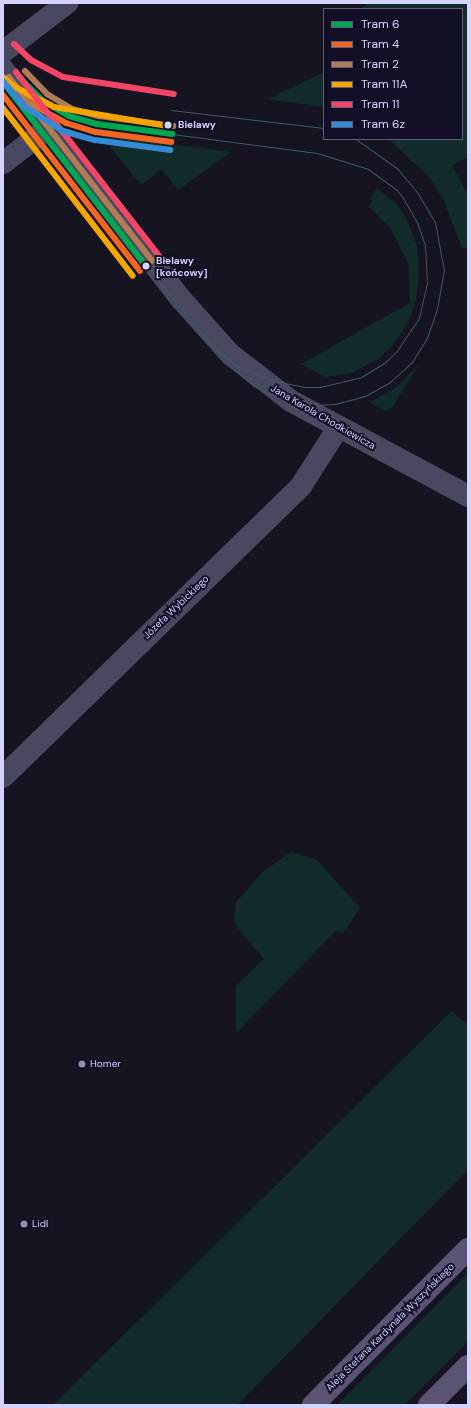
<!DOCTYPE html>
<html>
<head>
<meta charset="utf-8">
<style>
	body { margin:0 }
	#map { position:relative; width:471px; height:1408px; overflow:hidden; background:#151420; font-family:"DM Sans",sans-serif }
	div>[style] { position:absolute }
	.green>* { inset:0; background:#122c2b }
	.minor>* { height:22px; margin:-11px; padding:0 11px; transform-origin:11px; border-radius:11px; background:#484961 }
	.tertiary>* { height:22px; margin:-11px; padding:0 11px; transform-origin:11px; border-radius:11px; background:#484961 }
	.primary>* { height:22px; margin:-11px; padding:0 11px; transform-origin:11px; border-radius:11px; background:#5c5372 }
	.tram>* { height:1px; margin:-0.5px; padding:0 0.5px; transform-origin:0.5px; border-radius:0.5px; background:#415a6a }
	.tram-1>* { height:6px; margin:-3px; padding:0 3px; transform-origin:3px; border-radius:3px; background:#00a651 }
	.tram-2>* { height:6px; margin:-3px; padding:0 3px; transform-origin:3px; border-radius:3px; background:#f26522 }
	.tram-3>* { height:6px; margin:-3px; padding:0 3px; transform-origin:3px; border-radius:3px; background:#b07c57 }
	.tram-4>* { height:6px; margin:-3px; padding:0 3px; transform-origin:3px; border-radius:3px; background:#f7a600 }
	.tram-5>* { height:6px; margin:-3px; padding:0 3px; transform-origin:3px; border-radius:3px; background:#f34667 }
	.tram-6>* { height:6px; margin:-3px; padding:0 3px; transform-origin:3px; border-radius:3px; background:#338bd7 }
	.dots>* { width:11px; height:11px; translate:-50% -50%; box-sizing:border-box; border:2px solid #110e26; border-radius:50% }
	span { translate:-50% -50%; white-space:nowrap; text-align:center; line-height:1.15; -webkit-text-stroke:4px #110e26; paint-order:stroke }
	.stop-label { font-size:10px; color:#d5d3ff; font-weight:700 }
	.left { translate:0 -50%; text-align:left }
	.street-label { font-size:10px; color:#d5d3ff }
	.poi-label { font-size:10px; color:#d5d3ff }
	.frame { position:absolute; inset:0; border:4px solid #d5d3ff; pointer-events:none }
	.legend { position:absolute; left:323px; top:8px; width:140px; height:132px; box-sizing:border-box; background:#110e26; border:1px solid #5f5d7d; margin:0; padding:5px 7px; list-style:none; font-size:12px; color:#d5d3ff }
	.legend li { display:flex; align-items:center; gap:8px; height:20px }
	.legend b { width:20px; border:1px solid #5f5d7d }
</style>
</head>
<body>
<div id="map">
	<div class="green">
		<div style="clip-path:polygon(369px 3px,468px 3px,468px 157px,452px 165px,468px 195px,468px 249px,462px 248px,444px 201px,430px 178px,389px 139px,462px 139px,462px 9px,360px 9px)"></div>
		<div style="clip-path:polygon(324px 72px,324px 107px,268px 99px)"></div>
		<div style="clip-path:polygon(99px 133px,133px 139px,231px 152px,178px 190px,162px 169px,141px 185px)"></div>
		<div style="clip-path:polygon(377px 188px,397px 204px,407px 220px,417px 246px,419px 275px,416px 299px,409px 321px,393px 345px,378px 359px,352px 373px,326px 377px,301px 364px,410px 303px,408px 263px,391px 229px,369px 206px,373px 201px,370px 199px)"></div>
		<div style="clip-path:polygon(419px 364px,392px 408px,385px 411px,370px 402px,397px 387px)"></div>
		<div style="clip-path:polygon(291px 852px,316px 859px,360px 908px,343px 933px,336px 931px,236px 1033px,236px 986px,264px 959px,239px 930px,234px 921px,236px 902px,264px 871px)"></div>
		<div style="clip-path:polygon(452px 1011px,468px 1025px,468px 1170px,237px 1405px,53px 1405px)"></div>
		<div style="clip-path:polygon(468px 1273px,468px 1341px,404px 1405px,337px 1405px)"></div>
	</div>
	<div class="minor">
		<div style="left:3px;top:52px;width:81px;rotate:-37.4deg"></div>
		<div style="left:3px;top:163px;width:57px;rotate:-37.9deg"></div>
		<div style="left:3px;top:777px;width:417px;rotate:-44.3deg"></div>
		<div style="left:301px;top:486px;width:69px;rotate:-57.5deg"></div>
	</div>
	<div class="tertiary">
		<div style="left:3px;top:69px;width:291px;rotate:52.3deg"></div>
		<div style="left:181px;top:299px;width:74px;rotate:48.3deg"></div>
		<div style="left:230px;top:354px;width:77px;rotate:37.6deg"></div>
		<div style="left:291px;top:401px;width:201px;rotate:28.2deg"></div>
	</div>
	<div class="primary">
		<div style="left:313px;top:1405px;width:220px;rotate:-45.2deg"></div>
		<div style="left:429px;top:1405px;width:55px;rotate:-45deg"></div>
	</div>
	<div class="tram">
		<div style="left:171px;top:110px;width:154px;rotate:6.7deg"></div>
		<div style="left:172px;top:134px;width:146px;rotate:7.5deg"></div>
		<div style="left:317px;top:153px;width:53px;rotate:17.4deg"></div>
		<div style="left:368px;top:169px;width:36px;rotate:36deg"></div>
		<div style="left:397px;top:190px;width:10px;rotate:53deg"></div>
		<div style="left:403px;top:198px;width:28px;rotate:60deg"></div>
		<div style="left:417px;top:222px;width:24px;rotate:71deg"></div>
		<div style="left:425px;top:245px;width:38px;rotate:87deg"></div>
		<div style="left:427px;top:283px;width:36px;rotate:103deg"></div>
		<div style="left:419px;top:318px;width:40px;rotate:124deg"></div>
		<div style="left:397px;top:351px;width:18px;rotate:137deg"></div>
		<div style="left:384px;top:363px;width:26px;rotate:148deg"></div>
		<div style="left:362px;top:377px;width:43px;rotate:166.6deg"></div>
		<div style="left:320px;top:387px;width:15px;rotate:180deg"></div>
		<div style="left:305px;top:387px;width:33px;rotate:-169deg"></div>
		<div style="left:273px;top:381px;width:41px;rotate:-157.2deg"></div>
		<div style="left:235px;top:365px;width:35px;rotate:-140deg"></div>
		<div style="left:146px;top:266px;width:102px;rotate:50.6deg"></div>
		<div style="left:233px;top:368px;width:28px;rotate:41deg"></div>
		<div style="left:254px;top:386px;width:27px;rotate:24deg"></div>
		<div style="left:279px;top:397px;width:37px;rotate:13deg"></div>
		<div style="left:315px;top:405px;width:20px;rotate:-3deg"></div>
		<div style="left:335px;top:404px;width:31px;rotate:-15deg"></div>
		<div style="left:365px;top:396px;width:29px;rotate:-29deg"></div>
		<div style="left:390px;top:382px;width:30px;rotate:-42deg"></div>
		<div style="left:412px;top:362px;width:28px;rotate:-58deg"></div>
		<div style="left:427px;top:338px;width:31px;rotate:-71deg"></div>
		<div style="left:437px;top:309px;width:39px;rotate:-80deg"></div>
		<div style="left:444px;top:271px;width:50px;rotate:-100.4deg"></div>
		<div style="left:435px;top:222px;width:35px;rotate:-121deg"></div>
		<div style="left:417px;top:192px;width:30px;rotate:-130deg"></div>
		<div style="left:398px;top:169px;width:52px;rotate:-144.5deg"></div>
	</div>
	<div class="tram-1">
		<div style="left:19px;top:77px;width:33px;rotate:45deg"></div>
		<div style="left:42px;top:100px;width:31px;rotate:31deg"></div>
		<div style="left:69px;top:116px;width:29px;rotate:16deg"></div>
		<div style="left:97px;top:124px;width:76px;rotate:7.6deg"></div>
		<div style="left:3px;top:82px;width:233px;rotate:52.1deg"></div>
	</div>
	<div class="tram-2">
		<div style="left:13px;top:83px;width:34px;rotate:45deg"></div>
		<div style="left:37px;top:107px;width:33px;rotate:29deg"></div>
		<div style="left:66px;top:123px;width:31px;rotate:17deg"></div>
		<div style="left:96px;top:132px;width:76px;rotate:7.6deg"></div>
		<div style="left:3px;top:95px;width:223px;rotate:52.1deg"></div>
	</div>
	<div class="tram-3">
		<div style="left:25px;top:71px;width:32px;rotate:46deg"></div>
		<div style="left:47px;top:94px;width:29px;rotate:31deg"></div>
		<div style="left:72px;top:109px;width:28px;rotate:15deg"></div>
		<div style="left:99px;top:116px;width:75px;rotate:7.7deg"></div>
		<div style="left:9px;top:77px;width:233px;rotate:52.1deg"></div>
	</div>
	<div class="tram-4">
		<div style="left:3px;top:77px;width:16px;rotate:40deg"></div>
		<div style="left:15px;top:87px;width:44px;rotate:27.1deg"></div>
		<div style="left:54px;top:107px;width:116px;rotate:9.5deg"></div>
		<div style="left:3px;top:108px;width:212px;rotate:52.3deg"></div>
	</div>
	<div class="tram-5">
		<div style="left:14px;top:44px;width:23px;rotate:43deg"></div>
		<div style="left:31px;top:60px;width:36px;rotate:28deg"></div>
		<div style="left:63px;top:77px;width:112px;rotate:8.7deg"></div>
		<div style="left:16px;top:72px;width:233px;rotate:52.1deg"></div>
	</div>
	<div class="tram-6">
		<div style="left:3px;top:81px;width:34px;rotate:50deg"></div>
		<div style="left:25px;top:107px;width:45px;rotate:32.3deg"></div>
		<div style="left:63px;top:131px;width:33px;rotate:16deg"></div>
		<div style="left:95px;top:140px;width:76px;rotate:7.6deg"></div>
	</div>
	<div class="dots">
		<div style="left:168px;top:125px;background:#d5d3ff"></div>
		<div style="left:146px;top:266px;background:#d5d3ff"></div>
		<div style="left:82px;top:1064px;background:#9290b1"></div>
		<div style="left:24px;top:1224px;background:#9290b1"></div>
	</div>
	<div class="stop-label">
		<span class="left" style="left:178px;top:125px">Bielawy</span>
		<span class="left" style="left:156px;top:266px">Bielawy<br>[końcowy]</span>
	</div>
	<div class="street-label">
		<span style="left:323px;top:417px;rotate:30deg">Jana Karola Chodkiewicza</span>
		<span style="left:176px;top:607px;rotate:-44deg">Józefa Wybickiego</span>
		<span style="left:390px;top:1327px;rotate:-45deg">Aleja Stefana Kardynała Wyszyńskiego</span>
	</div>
	<div class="poi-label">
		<span class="left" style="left:90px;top:1064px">Homer</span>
		<span class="left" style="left:32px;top:1224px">Lidl</span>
	</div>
	<div class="frame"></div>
	<ul class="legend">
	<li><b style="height:5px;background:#00a651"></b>Tram 6</li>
	<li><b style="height:5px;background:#f26522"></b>Tram 4</li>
	<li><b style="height:5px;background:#b07c57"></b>Tram 2</li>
	<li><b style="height:5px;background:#f7a600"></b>Tram 11A</li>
	<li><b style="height:5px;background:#f34667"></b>Tram 11</li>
	<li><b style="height:5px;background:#338bd7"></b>Tram 6z</li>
	</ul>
</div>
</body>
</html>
